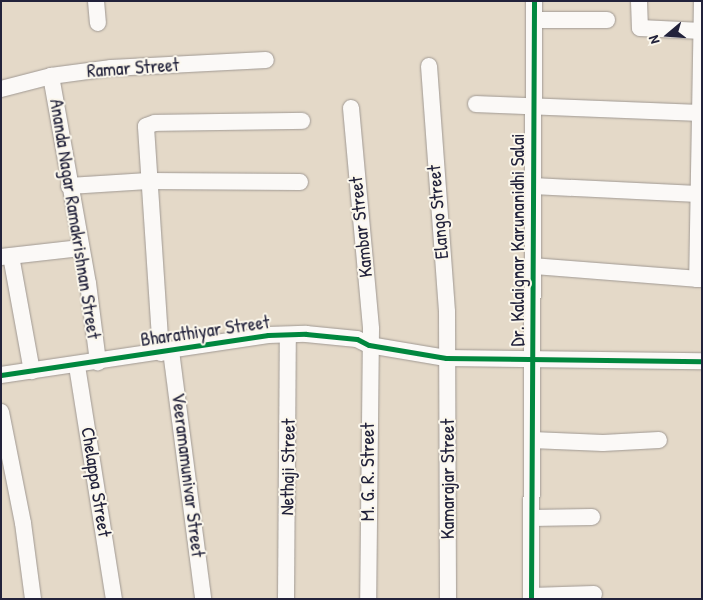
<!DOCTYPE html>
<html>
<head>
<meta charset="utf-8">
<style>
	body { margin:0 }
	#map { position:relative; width:703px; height:600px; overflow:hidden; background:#e4d9c8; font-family:"Patrick Hand",sans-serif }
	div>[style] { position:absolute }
	.roads { filter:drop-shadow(0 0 1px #a09993) drop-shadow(0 0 1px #a09993) }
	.minor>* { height:16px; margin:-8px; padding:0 8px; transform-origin:8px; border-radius:8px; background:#fbf9f7 }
	.cycleway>* { height:5px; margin:-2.5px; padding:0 2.5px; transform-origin:2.5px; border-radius:2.5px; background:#00873e }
	span { translate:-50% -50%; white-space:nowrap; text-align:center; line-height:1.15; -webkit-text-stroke:4px #fbf7ec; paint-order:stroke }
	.street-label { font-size:19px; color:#22223b }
	.frame { position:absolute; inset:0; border:2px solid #22223b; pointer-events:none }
	.north { position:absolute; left:643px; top:10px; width:50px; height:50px; -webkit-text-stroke:4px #fbf7ec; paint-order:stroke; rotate:252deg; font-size:14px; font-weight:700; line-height:20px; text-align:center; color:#22223b }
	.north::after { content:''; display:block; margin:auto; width:18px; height:22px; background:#22223b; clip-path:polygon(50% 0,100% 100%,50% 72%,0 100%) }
</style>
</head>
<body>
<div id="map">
	<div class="roads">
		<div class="minor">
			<div style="left:96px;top:1px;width:22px;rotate:85deg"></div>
			<div style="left:639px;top:1px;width:27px;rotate:88deg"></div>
			<div style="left:640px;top:28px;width:62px;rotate:2.8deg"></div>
			<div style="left:702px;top:1px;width:278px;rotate:91deg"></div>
			<div style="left:697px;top:279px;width:5px"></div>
			<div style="left:534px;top:20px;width:73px"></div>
			<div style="left:429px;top:66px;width:247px;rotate:85.8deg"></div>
			<div style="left:447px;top:312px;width:287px;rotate:89.8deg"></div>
			<div style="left:51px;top:76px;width:210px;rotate:79.9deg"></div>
			<div style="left:88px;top:283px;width:80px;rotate:82.8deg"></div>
			<div style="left:1px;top:89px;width:52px;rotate:-14.6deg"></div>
			<div style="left:51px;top:76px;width:61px;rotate:-7.6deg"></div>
			<div style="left:111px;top:68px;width:155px;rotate:-3deg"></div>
			<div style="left:476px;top:104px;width:223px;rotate:2.3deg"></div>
			<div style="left:351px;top:108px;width:222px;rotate:84.8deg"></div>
			<div style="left:371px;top:329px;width:270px;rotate:90.6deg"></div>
			<div style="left:69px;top:186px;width:79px;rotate:-3.6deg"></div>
			<div style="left:148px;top:181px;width:152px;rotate:0.4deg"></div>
			<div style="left:533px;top:186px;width:165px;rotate:2.8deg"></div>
			<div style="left:11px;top:256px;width:117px;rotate:79.7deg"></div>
			<div style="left:1px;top:257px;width:80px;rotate:-6.5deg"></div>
			<div style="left:533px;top:266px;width:165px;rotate:4.5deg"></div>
			<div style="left:171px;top:351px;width:250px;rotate:82.6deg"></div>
			<div style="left:161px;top:353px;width:227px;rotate:-93.8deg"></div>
			<div style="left:146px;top:126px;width:9px;rotate:-18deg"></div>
			<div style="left:155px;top:123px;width:147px;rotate:-0.8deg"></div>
			<div style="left:77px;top:366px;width:236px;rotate:81deg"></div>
			<div style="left:1px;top:375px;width:270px;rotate:-8.5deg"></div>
			<div style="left:268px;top:335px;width:38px;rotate:-2deg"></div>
			<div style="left:306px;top:334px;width:51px;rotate:5.6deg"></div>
			<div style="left:357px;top:339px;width:13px;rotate:27deg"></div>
			<div style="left:369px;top:345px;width:78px;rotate:9.6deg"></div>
			<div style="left:446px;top:358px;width:256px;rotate:0.7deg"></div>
			<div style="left:1px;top:412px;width:113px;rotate:78.8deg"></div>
			<div style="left:23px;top:523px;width:77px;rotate:82.5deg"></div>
			<div style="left:532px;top:440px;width:71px;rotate:2.4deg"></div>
			<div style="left:603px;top:443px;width:56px;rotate:-3.1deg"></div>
			<div style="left:531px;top:518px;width:61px;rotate:-0.9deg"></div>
			<div style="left:531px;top:596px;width:63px;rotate:-1.8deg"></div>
			<div style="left:286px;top:599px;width:264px;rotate:-89.6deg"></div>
			<div style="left:531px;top:599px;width:598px;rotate:-89.71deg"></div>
		</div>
	</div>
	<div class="cycleway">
		<div style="left:1px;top:375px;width:270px;rotate:-8.5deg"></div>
		<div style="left:268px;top:335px;width:38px;rotate:-2deg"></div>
		<div style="left:306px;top:334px;width:51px;rotate:5.6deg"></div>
		<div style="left:357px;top:339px;width:13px;rotate:27deg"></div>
		<div style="left:369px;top:345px;width:78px;rotate:9.6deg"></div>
		<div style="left:446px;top:358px;width:256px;rotate:0.7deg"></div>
		<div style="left:531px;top:599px;width:598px;rotate:-89.71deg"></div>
	</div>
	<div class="street-label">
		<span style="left:133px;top:68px;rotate:-4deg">Ramar Street</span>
		<span style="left:438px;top:212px;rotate:-95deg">Elango Street</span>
		<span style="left:75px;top:219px;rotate:81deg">Ananda Nagar Ramakrishnan Street</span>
		<span style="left:361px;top:227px;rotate:-96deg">Kambar Street</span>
		<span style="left:518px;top:240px;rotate:-90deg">Dr. Kalaignar Karunanidhi Salai</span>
		<span style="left:205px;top:331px;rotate:-8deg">Bharathiyar Street</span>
		<span style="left:288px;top:467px;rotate:-89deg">Nethaji Street</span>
		<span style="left:368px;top:472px;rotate:-90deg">M. G. R. Street</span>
		<span style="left:188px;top:475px;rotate:83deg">Veeramamunivar Street</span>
		<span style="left:448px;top:479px;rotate:-90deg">Kamarajar Street</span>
		<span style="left:96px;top:482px;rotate:81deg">Chelappa Street</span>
	</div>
	<div class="frame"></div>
	<div class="north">N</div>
</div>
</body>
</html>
